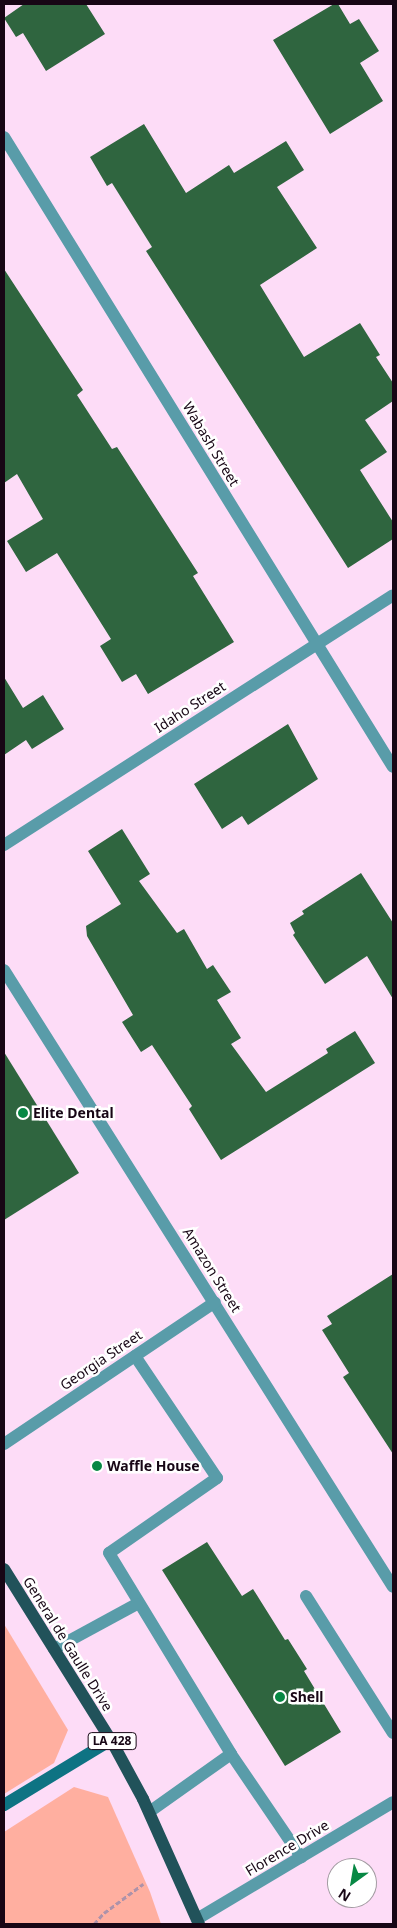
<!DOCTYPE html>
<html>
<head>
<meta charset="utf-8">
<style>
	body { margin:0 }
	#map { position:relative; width:397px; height:1928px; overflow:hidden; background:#fddcf7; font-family:"Noto Sans",sans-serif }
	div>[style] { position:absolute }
	.green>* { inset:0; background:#ffafa0 }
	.building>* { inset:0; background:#2f653f }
	.path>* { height:3px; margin-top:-1.5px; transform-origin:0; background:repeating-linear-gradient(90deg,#ad92a9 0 5px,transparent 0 7.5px) }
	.lane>* { height:12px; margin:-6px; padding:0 6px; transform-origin:6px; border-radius:6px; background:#599ca9 }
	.street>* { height:12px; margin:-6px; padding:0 6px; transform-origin:6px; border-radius:6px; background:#599ca9 }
	.secondary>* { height:12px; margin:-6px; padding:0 6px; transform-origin:6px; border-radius:6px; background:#0e7383 }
	.primary>* { height:12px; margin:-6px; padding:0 6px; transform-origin:6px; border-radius:6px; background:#21525a }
	.dots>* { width:14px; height:14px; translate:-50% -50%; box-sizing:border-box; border:2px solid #fff; border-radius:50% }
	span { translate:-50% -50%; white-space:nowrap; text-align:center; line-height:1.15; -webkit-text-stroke:5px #fff; paint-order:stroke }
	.shield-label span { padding:1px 4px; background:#fff; border:1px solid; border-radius:4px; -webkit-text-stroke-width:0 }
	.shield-label { font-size:12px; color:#170615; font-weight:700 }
	.street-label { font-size:14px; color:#170615 }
	.poi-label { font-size:14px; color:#170615; font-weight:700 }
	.left { translate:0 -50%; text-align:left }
	.frame { position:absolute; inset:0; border:5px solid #170615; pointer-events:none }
	.north { position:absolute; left:327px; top:1858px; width:50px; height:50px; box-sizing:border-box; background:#fff; border:1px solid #a29ba1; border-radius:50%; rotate:212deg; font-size:14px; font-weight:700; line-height:20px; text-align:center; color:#170615 }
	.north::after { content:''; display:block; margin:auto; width:18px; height:22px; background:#078844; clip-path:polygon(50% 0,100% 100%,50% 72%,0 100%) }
</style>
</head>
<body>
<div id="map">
	<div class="green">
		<div style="clip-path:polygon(4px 1624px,68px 1730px,54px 1763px,4px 1794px)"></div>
		<div style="clip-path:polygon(74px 1787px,108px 1797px,150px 1892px,161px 1924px,4px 1924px,4px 1832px)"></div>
	</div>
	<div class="building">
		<div style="clip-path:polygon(24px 4px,86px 4px,105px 34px,46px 71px,23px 33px,16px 37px,4px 18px)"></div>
		<div style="clip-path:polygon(334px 4px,338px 4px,350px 24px,359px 19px,379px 51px,360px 63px,383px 101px,330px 134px,273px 40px)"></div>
		<div style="clip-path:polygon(144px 124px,186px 193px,229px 165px,234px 173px,286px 141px,304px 170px,277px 187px,317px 248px,260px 285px,304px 357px,360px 323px,380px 355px,376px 357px,393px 383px,393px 401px,365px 420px,387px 452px,360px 470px,393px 522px,393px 539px,348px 568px,146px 251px,152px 247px,112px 183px,107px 186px,90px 157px)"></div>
		<div style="clip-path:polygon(4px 269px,83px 390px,77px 395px,112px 449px,117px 447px,198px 573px,193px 576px,234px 642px,148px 694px,136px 674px,122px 682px,100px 646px,111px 639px,57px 553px,26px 572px,7px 541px,43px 519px,17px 474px,4px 483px)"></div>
		<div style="clip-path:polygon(4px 677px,23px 708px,43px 695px,64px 729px,32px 749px,26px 740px,4px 755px)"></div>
		<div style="clip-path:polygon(288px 724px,318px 779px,248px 825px,242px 816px,222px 829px,194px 784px)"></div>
		<div style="clip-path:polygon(122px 829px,150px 874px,139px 881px,177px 933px,184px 929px,207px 969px,213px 965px,231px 992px,217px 1000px,241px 1038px,231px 1044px,266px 1092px,328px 1053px,326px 1049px,355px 1031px,375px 1063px,221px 1160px,189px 1109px,192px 1106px,152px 1045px,141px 1052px,122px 1022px,133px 1015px,87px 936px,86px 926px,121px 904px,88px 851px)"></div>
		<div style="clip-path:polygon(361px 873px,393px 923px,393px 999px,367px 956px,325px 984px,293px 935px,295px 933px,290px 923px,304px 914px,302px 911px)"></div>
		<div style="clip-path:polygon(4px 1052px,79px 1173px,4px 1220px)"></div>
		<div style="clip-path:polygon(393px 1274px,393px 1454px,343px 1377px,349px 1373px,322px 1330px,332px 1324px,327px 1316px)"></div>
		<div style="clip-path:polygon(207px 1542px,242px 1596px,253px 1589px,285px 1640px,288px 1639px,307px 1669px,304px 1671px,341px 1732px,285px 1766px,162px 1570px)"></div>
	</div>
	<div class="path">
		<div style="left:94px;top:1924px;width:15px;rotate:-48deg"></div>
		<div style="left:104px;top:1913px;width:49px;rotate:-36.6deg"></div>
	</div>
	<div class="lane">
		<div style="left:135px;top:1356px;width:147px;rotate:56.1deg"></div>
		<div style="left:217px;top:1478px;width:131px;rotate:145.2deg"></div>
		<div style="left:109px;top:1553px;width:235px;rotate:58.7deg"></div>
		<div style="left:231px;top:1754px;width:100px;rotate:144.7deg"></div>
		<div style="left:306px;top:1596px;width:162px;rotate:57.6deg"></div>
		<div style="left:54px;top:1649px;width:94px;rotate:-28.5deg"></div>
		<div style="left:231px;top:1754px;width:125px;rotate:55.8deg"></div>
	</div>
	<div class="street">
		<div style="left:4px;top:137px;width:740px;rotate:58.31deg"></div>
		<div style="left:4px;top:845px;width:462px;rotate:-32.7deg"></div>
		<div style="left:4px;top:970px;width:729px;rotate:57.77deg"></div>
		<div style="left:4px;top:1444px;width:254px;rotate:-33.9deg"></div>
		<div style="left:197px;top:1919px;width:228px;rotate:-30.8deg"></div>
	</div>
	<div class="secondary">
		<div style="left:4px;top:1805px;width:125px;rotate:-31.3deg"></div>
	</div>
	<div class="primary">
		<div style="left:4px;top:1569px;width:202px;rotate:58deg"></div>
		<div style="left:111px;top:1740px;width:67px;rotate:61.5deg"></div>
		<div style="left:143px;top:1799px;width:137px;rotate:65.9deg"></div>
	</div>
	<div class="dots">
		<div style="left:23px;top:1113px;background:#078844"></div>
		<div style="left:97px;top:1466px;background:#078844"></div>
		<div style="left:280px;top:1697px;background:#078844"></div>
	</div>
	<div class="shield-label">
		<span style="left:112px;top:1741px">LA 428</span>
	</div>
	<div class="street-label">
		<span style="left:211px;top:444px;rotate:59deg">Wabash Street</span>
		<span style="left:190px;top:707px;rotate:-33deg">Idaho Street</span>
		<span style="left:212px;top:1270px;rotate:58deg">Amazon Street</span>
		<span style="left:101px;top:1360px;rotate:-34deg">Georgia Street</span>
		<span style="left:68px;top:1644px;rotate:58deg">General de Gaulle Drive</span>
		<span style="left:287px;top:1848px;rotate:-31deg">Florence Drive</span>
	</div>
	<div class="poi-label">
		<span class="left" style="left:33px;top:1113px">Elite Dental</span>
		<span class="left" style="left:107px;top:1466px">Waffle House</span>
		<span class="left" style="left:290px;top:1697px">Shell</span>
	</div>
	<div class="frame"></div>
	<div class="north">N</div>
</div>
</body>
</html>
